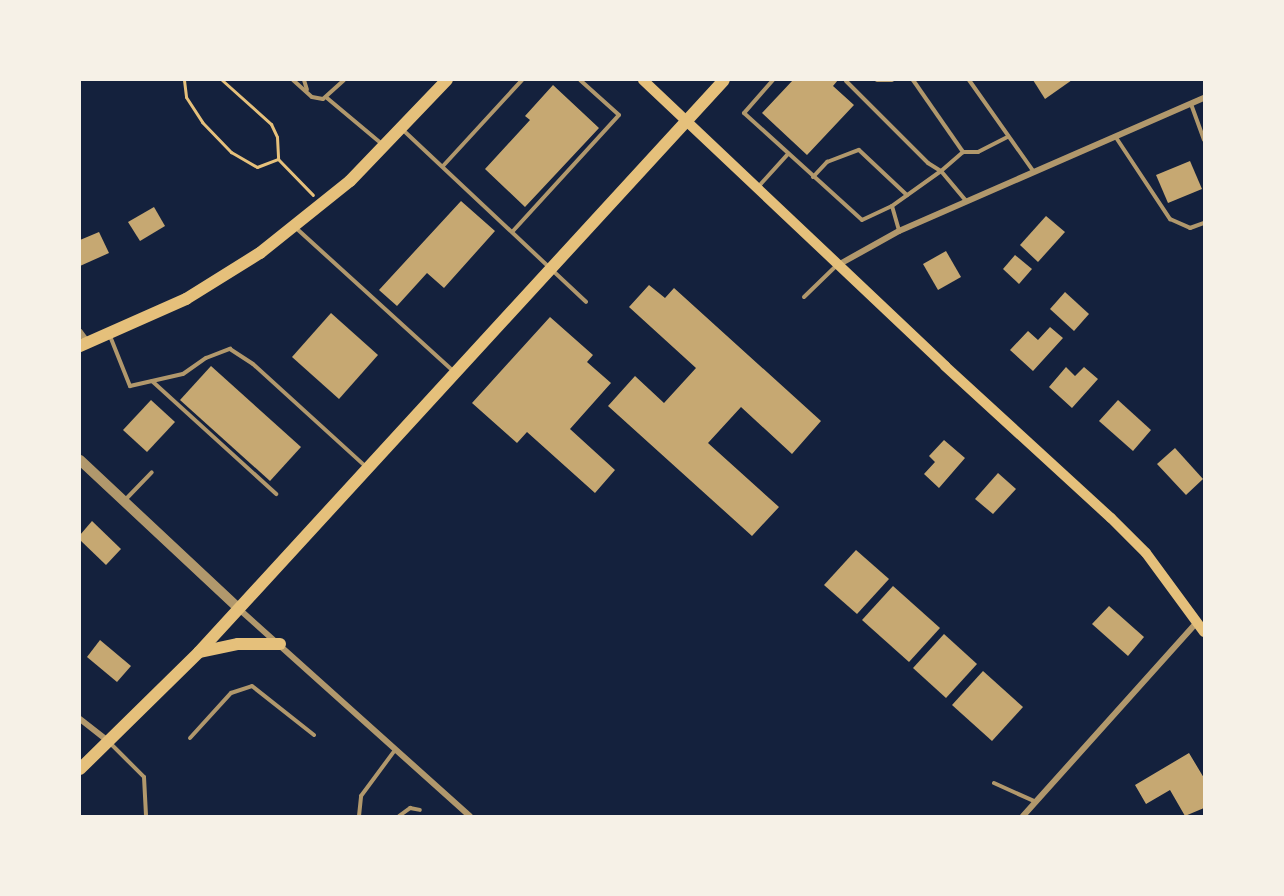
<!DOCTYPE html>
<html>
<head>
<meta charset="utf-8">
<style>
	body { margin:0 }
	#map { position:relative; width:1284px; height:896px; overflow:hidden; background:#14213d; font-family:"Golos Text",sans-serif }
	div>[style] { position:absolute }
	.building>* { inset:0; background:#c6a872 }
	.path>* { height:3px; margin:-1.5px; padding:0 1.5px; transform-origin:1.5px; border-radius:1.5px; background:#e5c07b }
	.service>* { height:4px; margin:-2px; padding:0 2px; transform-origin:2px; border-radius:2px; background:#b1986c }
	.minor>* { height:6px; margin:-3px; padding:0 3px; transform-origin:3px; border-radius:3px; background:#b1986c }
	.tertiary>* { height:10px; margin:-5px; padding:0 5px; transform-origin:5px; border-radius:5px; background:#b1986c }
	.secondary>* { height:10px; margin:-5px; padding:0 5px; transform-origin:5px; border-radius:5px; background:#e5c07b }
	.primary>* { height:12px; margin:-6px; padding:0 6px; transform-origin:6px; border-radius:6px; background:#e5c07b }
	span { translate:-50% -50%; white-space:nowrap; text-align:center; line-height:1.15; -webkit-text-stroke:4.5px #f6f1e7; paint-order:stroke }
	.frame { position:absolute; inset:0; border:81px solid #f6f1e7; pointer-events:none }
</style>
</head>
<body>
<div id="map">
	<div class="building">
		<div style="clip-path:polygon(793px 80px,838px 80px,833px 86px,854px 105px,807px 155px,762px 113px)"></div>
		<div style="clip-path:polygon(1033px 80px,1072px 80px,1045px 99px)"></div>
		<div style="clip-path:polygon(553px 85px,599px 128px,525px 207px,485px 169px,530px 120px,525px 116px)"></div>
		<div style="clip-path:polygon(1190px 161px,1202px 189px,1168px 203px,1156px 175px)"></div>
		<div style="clip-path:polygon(461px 201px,495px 231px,444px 288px,427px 273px,397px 306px,379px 290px)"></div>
		<div style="clip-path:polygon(154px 207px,165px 226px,140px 241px,128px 222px)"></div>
		<div style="clip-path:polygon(1046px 216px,1065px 232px,1038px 262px,1020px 245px)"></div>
		<div style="clip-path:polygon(99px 232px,109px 253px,80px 266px,80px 240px)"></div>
		<div style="clip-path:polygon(946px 251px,961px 277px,938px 290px,923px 264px)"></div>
		<div style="clip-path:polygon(1015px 255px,1032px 269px,1019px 284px,1003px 269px)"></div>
		<div style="clip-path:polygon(649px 285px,665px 298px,674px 288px,821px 421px,792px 454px,741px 407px,708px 443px,779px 507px,752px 536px,608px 406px,635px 376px,664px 403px,696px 368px,629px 307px)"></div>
		<div style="clip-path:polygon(1065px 292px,1089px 314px,1074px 331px,1050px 309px)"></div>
		<div style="clip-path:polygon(331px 313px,378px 355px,339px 399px,292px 357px)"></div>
		<div style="clip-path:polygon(550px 317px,593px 355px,587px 362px,611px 383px,570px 429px,615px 470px,595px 493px,527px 432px,517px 443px,472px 403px)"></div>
		<div style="clip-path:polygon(1050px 327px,1063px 338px,1033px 371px,1010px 350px,1028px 331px,1038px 340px)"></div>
		<div style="clip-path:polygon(211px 366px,301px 447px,270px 481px,180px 400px)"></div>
		<div style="clip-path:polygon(1066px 367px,1075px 376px,1084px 367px,1098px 379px,1072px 408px,1049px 387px)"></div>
		<div style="clip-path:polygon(151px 400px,175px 422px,147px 452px,123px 430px)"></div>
		<div style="clip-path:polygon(1118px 400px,1151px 430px,1133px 451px,1099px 421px)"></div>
		<div style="clip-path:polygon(944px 440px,965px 458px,939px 488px,924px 474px,935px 462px,929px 456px)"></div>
		<div style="clip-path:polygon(1175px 448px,1203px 479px,1186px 495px,1157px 464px)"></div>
		<div style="clip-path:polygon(998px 473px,1016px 489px,993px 514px,975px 499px)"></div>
		<div style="clip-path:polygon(92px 521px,121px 549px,106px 565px,80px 540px,80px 535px)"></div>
		<div style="clip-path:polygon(856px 550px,889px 579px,857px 614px,824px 585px)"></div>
		<div style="clip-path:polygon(893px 586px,940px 628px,909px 662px,862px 620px)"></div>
		<div style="clip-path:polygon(1109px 606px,1144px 637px,1128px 656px,1092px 624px)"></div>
		<div style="clip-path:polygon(944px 634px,977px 664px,946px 698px,913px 668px)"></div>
		<div style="clip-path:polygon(100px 640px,131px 666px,117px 682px,87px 657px)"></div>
		<div style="clip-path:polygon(983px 671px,1023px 707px,992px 741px,952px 705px)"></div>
		<div style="clip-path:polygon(1189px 753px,1204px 778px,1204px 808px,1185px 816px,1170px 790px,1146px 804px,1135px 785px)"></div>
	</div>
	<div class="path">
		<div style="left:184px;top:80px;width:17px;rotate:83deg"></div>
		<div style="left:186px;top:97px;width:30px;rotate:57deg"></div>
		<div style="left:202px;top:122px;width:42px;rotate:46deg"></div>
		<div style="left:231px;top:152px;width:30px;rotate:30deg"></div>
		<div style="left:257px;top:167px;width:22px;rotate:-21deg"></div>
		<div style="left:222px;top:80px;width:66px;rotate:41.9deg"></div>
		<div style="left:271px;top:124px;width:14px;rotate:65deg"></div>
		<div style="left:277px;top:137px;width:22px;rotate:87deg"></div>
		<div style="left:278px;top:159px;width:50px;rotate:45.8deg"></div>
	</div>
	<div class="service">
		<div style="left:293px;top:80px;width:25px;rotate:42deg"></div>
		<div style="left:312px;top:97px;width:11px;rotate:10deg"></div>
		<div style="left:323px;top:99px;width:28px;rotate:-42deg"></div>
		<div style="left:304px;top:80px;width:10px;rotate:73deg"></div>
		<div style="left:773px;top:80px;width:44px;rotate:131.3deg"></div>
		<div style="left:744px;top:113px;width:159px;rotate:42.2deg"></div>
		<div style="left:862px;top:220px;width:33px;rotate:-25deg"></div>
		<div style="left:877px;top:80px;width:15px"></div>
		<div style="left:913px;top:80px;width:88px;rotate:55.2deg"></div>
		<div style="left:963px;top:152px;width:29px;rotate:139deg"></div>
		<div style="left:941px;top:171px;width:39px;rotate:50deg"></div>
		<div style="left:969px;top:80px;width:113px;rotate:54.8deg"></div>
		<div style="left:846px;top:81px;width:116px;rotate:45deg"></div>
		<div style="left:928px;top:163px;width:15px;rotate:32deg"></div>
		<div style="left:941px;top:171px;width:60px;rotate:144.5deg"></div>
		<div style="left:892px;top:206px;width:26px;rotate:74deg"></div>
		<div style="left:327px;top:98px;width:72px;rotate:39.9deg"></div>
		<div style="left:1191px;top:104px;width:38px;rotate:70deg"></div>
		<div style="left:403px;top:130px;width:251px;rotate:43.2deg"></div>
		<div style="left:1115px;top:136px;width:100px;rotate:56.5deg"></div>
		<div style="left:1170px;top:219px;width:22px;rotate:24deg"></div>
		<div style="left:1190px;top:228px;width:15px;rotate:-20deg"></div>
		<div style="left:963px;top:152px;width:15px"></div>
		<div style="left:978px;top:152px;width:33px;rotate:-27deg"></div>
		<div style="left:443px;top:166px;width:117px;rotate:-47.4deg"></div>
		<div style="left:813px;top:177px;width:21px;rotate:-47deg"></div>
		<div style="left:827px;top:162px;width:34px;rotate:-21deg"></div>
		<div style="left:859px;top:150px;width:66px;rotate:43.2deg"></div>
		<div style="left:758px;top:187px;width:45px;rotate:-47.7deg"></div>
		<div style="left:296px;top:228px;width:214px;rotate:42.3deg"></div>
		<div style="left:513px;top:231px;width:157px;rotate:-47.6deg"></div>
		<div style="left:619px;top:115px;width:52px;rotate:-138.1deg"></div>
		<div style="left:804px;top:297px;width:46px;rotate:-44.1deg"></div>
		<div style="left:110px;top:336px;width:54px;rotate:68.2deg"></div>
		<div style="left:130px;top:386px;width:54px;rotate:-12.8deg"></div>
		<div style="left:183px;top:374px;width:28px;rotate:-35deg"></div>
		<div style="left:206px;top:358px;width:26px;rotate:-21deg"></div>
		<div style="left:230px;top:349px;width:27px;rotate:33deg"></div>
		<div style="left:253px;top:364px;width:151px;rotate:42.3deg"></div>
		<div style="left:152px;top:381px;width:168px;rotate:42.3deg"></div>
		<div style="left:126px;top:499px;width:37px;rotate:-46deg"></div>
		<div style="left:190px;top:738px;width:61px;rotate:-47.7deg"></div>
		<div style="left:231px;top:693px;width:22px;rotate:-18deg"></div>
		<div style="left:252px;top:686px;width:79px;rotate:38.3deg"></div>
		<div style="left:110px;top:743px;width:48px;rotate:45deg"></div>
		<div style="left:144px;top:777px;width:39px;rotate:87deg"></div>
		<div style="left:994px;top:783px;width:46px;rotate:24.3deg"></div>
		<div style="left:359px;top:816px;width:20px;rotate:-84deg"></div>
		<div style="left:361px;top:796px;width:57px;rotate:-53.5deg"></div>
		<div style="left:399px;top:816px;width:14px;rotate:-36deg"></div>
		<div style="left:410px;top:808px;width:10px;rotate:11deg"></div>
	</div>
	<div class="minor">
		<div style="left:838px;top:265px;width:70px;rotate:-29.1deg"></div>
		<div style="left:899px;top:231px;width:333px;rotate:-23.6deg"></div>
		<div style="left:80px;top:332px;width:14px;rotate:54deg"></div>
		<div style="left:239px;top:609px;width:310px;rotate:41.9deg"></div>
		<div style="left:80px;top:719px;width:37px;rotate:38deg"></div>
		<div style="left:1023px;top:816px;width:261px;rotate:-48.1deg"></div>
	</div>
	<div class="tertiary">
		<div style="left:80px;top:460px;width:218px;rotate:43.1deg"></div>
	</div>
	<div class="secondary">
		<div style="left:643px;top:80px;width:416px;rotate:43.4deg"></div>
		<div style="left:945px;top:366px;width:225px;rotate:42.5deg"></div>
		<div style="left:1111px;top:518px;width:49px;rotate:45deg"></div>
		<div style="left:1146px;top:553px;width:98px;rotate:53.7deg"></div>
	</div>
	<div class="primary">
		<div style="left:80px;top:346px;width:116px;rotate:-23.9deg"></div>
		<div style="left:186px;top:299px;width:87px;rotate:-31.9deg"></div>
		<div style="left:260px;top:253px;width:115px;rotate:-38.7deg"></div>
		<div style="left:350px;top:181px;width:140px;rotate:-46.2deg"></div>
		<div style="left:200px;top:652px;width:39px;rotate:-12deg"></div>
		<div style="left:238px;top:644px;width:42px"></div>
		<div style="left:80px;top:769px;width:167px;rotate:-44.5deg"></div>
		<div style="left:199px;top:652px;width:776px;rotate:-47.45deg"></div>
	</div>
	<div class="frame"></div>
</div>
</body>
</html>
